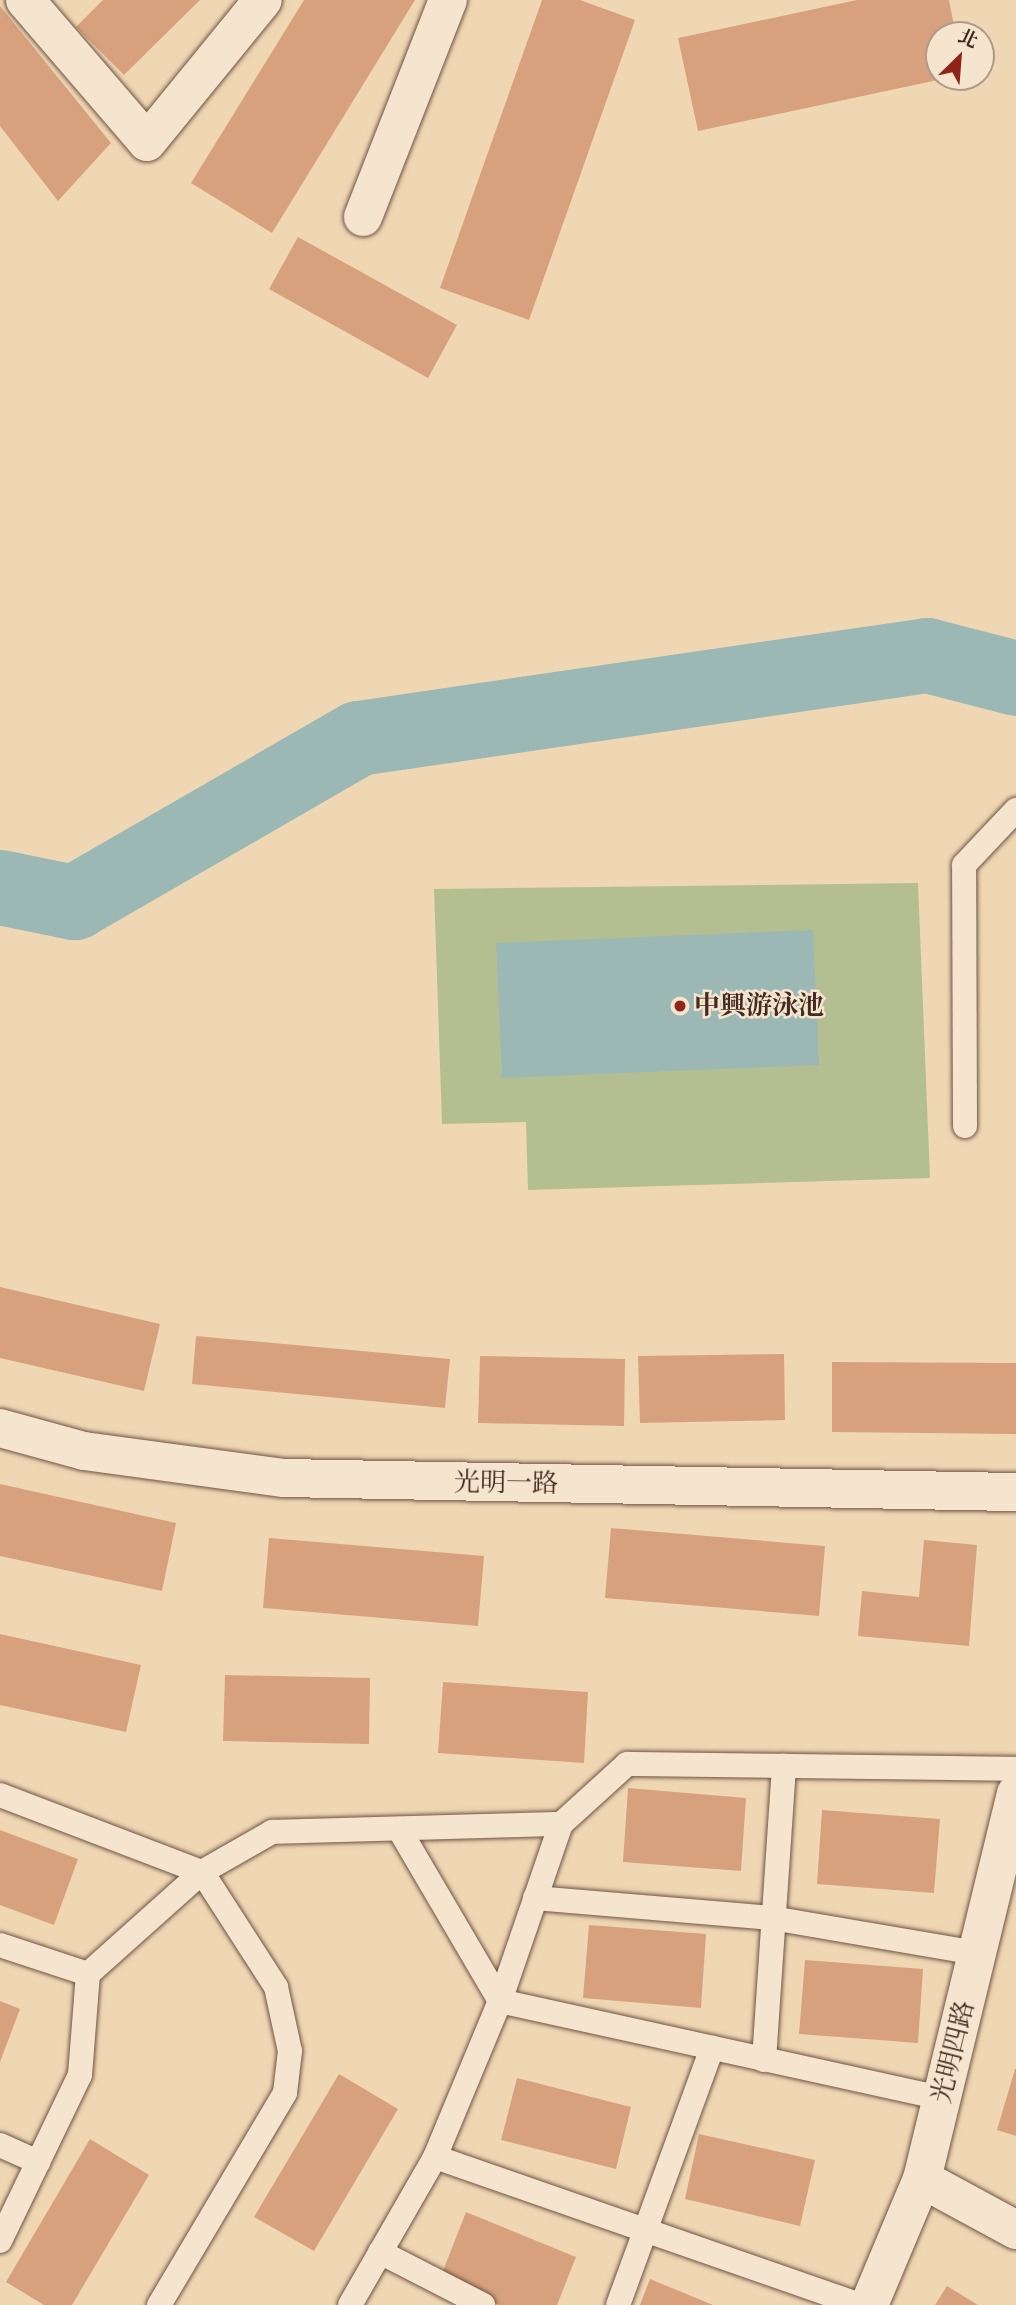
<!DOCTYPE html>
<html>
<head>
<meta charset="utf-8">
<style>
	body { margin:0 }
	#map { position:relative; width:1016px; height:2305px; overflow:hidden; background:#f0d7b3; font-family:Cardo,"Noto Serif TC",serif }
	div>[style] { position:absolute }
	.green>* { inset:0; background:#b4bf91 }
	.water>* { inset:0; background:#9bb8b4 }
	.river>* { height:75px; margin:-37.5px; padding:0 37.5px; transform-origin:37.5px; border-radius:37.5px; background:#9bb8b4 }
	.building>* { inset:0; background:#d8a17e }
	.roads { filter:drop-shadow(0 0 2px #6e5545) drop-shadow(0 0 2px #6e5545) }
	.service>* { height:24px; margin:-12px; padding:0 12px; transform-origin:12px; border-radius:12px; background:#f5e5ce }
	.minor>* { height:38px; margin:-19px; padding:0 19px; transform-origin:19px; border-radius:19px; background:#f5e5ce }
	.tertiary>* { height:38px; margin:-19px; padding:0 19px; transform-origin:19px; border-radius:19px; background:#f5e5ce }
	.dots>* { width:19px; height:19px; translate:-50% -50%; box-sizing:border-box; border:4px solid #f5e5ce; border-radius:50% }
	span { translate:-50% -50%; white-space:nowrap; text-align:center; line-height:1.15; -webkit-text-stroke:5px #f5e5ce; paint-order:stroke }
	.poi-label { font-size:26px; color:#432a20; font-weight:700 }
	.left { translate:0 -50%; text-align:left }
	.street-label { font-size:26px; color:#432a20 }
	.north { position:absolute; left:925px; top:21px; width:70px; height:70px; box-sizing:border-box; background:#f5e5ce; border:2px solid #ae9a88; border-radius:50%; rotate:25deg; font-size:19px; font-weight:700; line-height:28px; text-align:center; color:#432a20 }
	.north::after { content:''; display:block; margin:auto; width:24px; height:32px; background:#8f2418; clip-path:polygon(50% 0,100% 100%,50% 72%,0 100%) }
</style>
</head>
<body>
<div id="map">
	<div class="green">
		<div style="clip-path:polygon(918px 883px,930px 1178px,528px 1190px,526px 1122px,442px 1124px,434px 889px)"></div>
	</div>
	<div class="water">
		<div style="clip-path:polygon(813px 930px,819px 1065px,502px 1078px,496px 943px)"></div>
	</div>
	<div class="river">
		<div style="left:0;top:887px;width:76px;rotate:11.5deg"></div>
		<div style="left:74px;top:902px;width:328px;rotate:-30deg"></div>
		<div style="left:358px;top:738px;width:575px;rotate:-8.3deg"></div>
		<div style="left:927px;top:655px;width:92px;rotate:14.5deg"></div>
	</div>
	<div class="building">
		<div style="clip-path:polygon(103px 0,200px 0,124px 75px,76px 27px)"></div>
		<div style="clip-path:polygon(304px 0,415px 0,272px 233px,191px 183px)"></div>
		<div style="clip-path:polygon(542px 0,580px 0,635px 20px,529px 320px,440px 288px)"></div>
		<div style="clip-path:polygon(857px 0,949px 0,956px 35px,939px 35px,939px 77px,947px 78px,698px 131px,678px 38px)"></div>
		<div style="clip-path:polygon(0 6px,111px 143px,58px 201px,0 126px)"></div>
		<div style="clip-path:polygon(298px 237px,457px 325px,428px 378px,269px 289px)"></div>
		<div style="clip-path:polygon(0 1287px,160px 1324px,144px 1391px,0 1358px)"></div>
		<div style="clip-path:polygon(196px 1336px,450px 1359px,445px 1408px,192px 1384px)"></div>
		<div style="clip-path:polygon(784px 1354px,785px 1420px,640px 1423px,638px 1356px)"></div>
		<div style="clip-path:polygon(480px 1356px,625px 1359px,624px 1426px,478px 1423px)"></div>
		<div style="clip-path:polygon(832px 1362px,1016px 1363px,1016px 1434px,832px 1432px)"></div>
		<div style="clip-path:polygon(0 1484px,176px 1523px,162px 1591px,0 1556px)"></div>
		<div style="clip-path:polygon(611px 1528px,825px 1546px,819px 1616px,605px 1598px)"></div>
		<div style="clip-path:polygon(269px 1538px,484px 1556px,478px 1626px,263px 1608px)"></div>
		<div style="clip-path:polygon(924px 1540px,977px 1545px,969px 1646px,858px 1636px,862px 1591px,919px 1597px)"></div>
		<div style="clip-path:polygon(0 1634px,141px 1665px,126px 1732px,0 1705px)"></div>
		<div style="clip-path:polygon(225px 1675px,370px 1678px,369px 1744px,223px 1741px)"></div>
		<div style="clip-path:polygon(443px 1682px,588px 1692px,584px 1763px,438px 1753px)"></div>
		<div style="clip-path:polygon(628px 1788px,746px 1798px,741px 1871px,623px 1862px)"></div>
		<div style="clip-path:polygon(822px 1810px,940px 1819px,934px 1893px,817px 1884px)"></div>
		<div style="clip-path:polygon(0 1830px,78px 1859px,54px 1925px,0 1905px)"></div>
		<div style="clip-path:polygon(589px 1925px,706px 1934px,701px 2008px,583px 1998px)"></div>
		<div style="clip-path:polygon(805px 1960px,923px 1969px,918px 2043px,799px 2034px)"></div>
		<div style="clip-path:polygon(0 2001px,20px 2009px,0 2062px)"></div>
		<div style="clip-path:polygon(1015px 2069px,1016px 2069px,1016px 2136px,997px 2130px)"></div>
		<div style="clip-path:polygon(339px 2074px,398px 2109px,314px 2251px,254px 2217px)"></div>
		<div style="clip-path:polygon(517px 2078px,631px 2107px,616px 2169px,501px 2140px)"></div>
		<div style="clip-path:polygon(699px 2134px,815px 2160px,800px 2226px,685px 2199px)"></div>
		<div style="clip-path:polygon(90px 2139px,149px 2175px,72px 2305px,44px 2305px,6px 2282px)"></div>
		<div style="clip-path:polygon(466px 2212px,576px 2257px,557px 2305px,500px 2305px,439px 2281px)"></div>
		<div style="clip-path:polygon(650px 2279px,713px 2305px,640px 2305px)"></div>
		<div style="clip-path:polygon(947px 2286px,978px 2305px,935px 2305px)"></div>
	</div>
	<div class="roads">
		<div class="service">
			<div style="left:965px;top:1126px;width:261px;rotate:-90.2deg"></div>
			<div style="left:964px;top:865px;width:76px;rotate:-46.6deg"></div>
			<div style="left:0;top:1795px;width:216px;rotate:20.9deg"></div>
			<div style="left:202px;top:1872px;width:137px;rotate:57.2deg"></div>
			<div style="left:276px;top:1987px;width:66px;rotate:77.7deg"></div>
			<div style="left:290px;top:2051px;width:42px;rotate:96.8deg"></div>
			<div style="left:285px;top:2093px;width:247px;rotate:120.7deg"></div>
			<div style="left:399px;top:1829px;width:199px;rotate:59.6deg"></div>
			<div style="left:500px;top:2001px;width:452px;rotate:12.4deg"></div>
			<div style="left:535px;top:1898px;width:238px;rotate:4.8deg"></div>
			<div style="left:772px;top:1918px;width:208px;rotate:9.7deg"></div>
			<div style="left:0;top:1945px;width:93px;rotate:18.2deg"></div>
			<div style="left:764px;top:2060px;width:295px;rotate:-86.1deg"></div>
			<div style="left:0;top:2145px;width:42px;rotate:24.1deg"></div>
			<div style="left:435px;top:2157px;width:450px;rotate:19.2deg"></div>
			<div style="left:0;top:2241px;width:184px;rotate:-64.3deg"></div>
			<div style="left:80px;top:2075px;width:101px;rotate:-85.5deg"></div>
			<div style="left:88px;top:1974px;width:153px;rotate:-41.8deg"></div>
			<div style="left:202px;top:1872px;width:81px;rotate:-29.7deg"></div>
			<div style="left:272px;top:1832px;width:289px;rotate:-1.6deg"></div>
			<div style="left:561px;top:1824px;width:89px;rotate:-42.3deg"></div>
			<div style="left:627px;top:1764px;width:389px;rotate:0.7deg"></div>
			<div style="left:380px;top:2252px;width:116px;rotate:27.2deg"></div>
			<div style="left:350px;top:2305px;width:171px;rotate:-60.1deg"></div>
			<div style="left:435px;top:2157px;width:169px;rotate:-67.4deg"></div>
			<div style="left:500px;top:2001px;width:187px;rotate:-71deg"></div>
			<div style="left:618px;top:2305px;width:274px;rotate:-69.9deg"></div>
		</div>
		<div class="minor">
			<div style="left:25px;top:0;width:187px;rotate:49.3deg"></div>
			<div style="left:147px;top:142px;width:183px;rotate:-50.8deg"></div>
			<div style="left:363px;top:217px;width:233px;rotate:-68.6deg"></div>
			<div style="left:922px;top:2179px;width:107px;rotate:28.5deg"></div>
			<div style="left:869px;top:2305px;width:137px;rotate:-67.2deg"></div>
			<div style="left:922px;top:2179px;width:397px;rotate:-76.3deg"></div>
		</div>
		<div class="tertiary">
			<div style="left:0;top:1428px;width:87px;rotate:15.3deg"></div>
			<div style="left:84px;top:1451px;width:202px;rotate:7.7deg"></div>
			<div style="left:284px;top:1478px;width:732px;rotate:1.1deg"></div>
		</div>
	</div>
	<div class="dots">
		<div style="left:680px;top:1006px;background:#8f2418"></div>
	</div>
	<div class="poi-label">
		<span class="left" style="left:694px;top:1006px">中興游泳池</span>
	</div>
	<div class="street-label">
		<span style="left:506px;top:1483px;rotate:1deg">光明一路</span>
		<span style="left:953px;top:2052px;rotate:-76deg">光明四路</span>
	</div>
	<div class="north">北</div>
</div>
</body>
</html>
